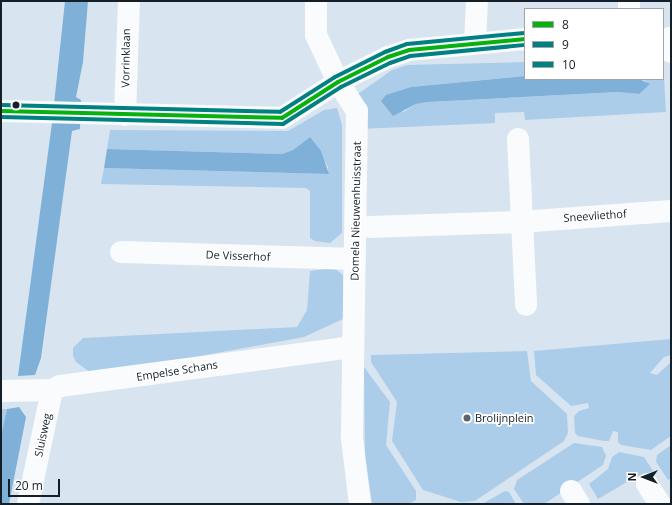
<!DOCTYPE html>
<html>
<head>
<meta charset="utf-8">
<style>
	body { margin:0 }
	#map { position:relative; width:672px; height:505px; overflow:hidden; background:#d8e5f0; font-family:"Open Sans",sans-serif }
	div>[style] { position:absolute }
	.green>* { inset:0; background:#abcdea }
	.water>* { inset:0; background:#7fb0d8 }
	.minor>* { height:22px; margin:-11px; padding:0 11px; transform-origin:11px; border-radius:11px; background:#f9fbfd }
	.bus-1>* { height:4px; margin:-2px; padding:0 2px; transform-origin:2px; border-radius:2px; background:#07b10e }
	.bus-2>* { height:4px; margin:-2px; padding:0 2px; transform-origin:2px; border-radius:2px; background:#008080 }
	.bus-3>* { height:4px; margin:-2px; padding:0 2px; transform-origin:2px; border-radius:2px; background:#008080 }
	.dots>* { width:11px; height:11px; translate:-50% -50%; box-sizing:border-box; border:2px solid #fff; border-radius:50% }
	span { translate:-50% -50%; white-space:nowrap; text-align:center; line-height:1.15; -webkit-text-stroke:3.5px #fff; paint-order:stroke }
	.street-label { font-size:11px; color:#141f28 }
	.poi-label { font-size:11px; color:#141f28 }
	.left { translate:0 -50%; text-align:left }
	.frame { position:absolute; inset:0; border:2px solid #141f28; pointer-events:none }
	.legend { position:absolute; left:524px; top:8px; width:140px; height:72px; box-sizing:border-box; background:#fff; border:1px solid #a1a5a9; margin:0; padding:5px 7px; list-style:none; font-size:12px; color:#141f28 }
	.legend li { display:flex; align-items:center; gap:8px; height:20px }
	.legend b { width:20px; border:1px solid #a1a5a9 }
	.north { position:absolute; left:624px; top:457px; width:40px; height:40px; -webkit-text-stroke:3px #fff; paint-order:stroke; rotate:270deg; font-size:11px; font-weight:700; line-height:16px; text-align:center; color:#141f28 }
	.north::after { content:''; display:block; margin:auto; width:14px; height:18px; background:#141f28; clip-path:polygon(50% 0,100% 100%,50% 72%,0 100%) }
	.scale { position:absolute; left:8px; top:479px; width:52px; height:18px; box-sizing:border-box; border:2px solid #141f28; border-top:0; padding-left:5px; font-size:12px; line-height:14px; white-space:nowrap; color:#141f28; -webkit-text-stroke:3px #fff; paint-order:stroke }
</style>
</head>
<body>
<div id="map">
	<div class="green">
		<div style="clip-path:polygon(663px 60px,666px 112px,525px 120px,524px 112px,495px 113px,495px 123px,360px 129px,355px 96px,392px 70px,407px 65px,525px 62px,525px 76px,411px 87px,402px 113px,416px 104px,428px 102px,618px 92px,639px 94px,646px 81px,639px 79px,663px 79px)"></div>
		<div style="clip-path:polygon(337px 108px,342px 125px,342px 233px,330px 243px,315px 241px,310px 238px,310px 191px,306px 188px,101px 184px,104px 168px,328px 174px,328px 167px,310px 137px,293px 150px,282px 154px,107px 149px,110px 130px,288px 131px,324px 110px)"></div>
		<div style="clip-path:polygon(334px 268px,343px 275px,343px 319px,304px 337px,152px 365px,91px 373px,76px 362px,73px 356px,73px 348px,83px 338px,297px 327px,307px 310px,310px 271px)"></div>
		<div style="clip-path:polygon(671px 339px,671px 355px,664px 357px,650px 373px,657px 375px,671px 362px,671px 436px,651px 450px,621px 445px,618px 442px,618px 432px,613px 431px,609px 441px,604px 441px,578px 436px,575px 433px,574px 416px,579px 411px,589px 408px,588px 403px,571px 406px,536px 375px,534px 351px)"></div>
		<div style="clip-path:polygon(527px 351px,531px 381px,567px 414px,568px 433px,564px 441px,475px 501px,461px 502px,423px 490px,392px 441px,397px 402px,371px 362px,371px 355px)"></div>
		<div style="clip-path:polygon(364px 367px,390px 402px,386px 445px,416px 491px,416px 500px,409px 504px,372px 504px,365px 454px)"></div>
		<div style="clip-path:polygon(1px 409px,7px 409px,1px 436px)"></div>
		<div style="clip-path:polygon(574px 443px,602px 447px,606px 456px,603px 465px,544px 504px,524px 504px,514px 489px,517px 480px)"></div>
		<div style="clip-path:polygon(671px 445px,671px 478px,668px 480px,656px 462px,657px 455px)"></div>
		<div style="clip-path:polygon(619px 452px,644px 457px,653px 471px,632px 479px,598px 499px,589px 484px,608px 469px,612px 457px)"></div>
		<div style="clip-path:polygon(505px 491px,509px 492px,516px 504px,482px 504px)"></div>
	</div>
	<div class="water">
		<div style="clip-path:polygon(65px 1px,88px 1px,83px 62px,76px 97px,81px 100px,80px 129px,72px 131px,41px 358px,35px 375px,18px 376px,52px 123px)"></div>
		<div style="clip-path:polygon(525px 76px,525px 79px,639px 79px,650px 84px,639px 94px,618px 92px,428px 102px,416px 104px,393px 116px,381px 101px,386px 95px,411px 87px)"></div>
		<div style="clip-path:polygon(310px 137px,321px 151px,329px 174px,104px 168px,107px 149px,282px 154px,293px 150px)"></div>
		<div style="clip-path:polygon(19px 407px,26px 417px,9px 504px,1px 504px,1px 436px,7px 409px)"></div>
	</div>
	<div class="minor">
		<div style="left:316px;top:1px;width:34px;rotate:90deg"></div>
		<div style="left:316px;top:35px;width:52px;rotate:64.9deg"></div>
		<div style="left:338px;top:82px;width:35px;rotate:57deg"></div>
		<div style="left:357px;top:111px;width:328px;rotate:90.9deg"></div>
		<div style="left:352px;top:439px;width:65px;rotate:83deg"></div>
		<div style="left:629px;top:1px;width:8px;rotate:90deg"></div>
		<div style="left:670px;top:38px;width:14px;rotate:86deg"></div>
		<div style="left:475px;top:43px;width:42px;rotate:-87.3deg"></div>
		<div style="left:1px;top:111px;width:281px;rotate:1.4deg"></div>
		<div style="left:282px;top:118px;width:67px;rotate:-32.7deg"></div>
		<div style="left:338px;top:82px;width:56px;rotate:-26.6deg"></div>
		<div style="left:388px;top:57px;width:22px;rotate:-18deg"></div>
		<div style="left:409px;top:50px;width:117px;rotate:-5.4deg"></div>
		<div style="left:125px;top:115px;width:114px;rotate:-88deg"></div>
		<div style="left:518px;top:139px;width:166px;rotate:87.2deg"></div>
		<div style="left:370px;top:227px;width:150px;rotate:-1.9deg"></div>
		<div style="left:520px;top:222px;width:151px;rotate:-4.2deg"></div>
		<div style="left:121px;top:252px;width:234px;rotate:1.7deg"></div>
		<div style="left:1px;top:391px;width:51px;rotate:-1.1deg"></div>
		<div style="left:52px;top:390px;width:9px;rotate:-27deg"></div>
		<div style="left:60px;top:386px;width:296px;rotate:-7.6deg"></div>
		<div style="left:647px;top:484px;width:24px;rotate:57deg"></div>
		<div style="left:571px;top:491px;width:15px;rotate:58deg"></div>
		<div style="left:28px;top:504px;width:116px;rotate:-78.1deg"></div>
	</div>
	<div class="bus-1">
		<div style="left:1px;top:111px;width:281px;rotate:1.4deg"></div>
		<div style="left:282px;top:118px;width:67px;rotate:-32.7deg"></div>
		<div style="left:338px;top:82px;width:56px;rotate:-26.6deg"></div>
		<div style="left:388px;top:57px;width:22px;rotate:-18deg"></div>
		<div style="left:409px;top:50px;width:117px;rotate:-5.4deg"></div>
	</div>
	<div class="bus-2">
		<div style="left:1px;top:117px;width:282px;rotate:1.4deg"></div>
		<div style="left:283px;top:124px;width:69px;rotate:-32.5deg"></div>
		<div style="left:341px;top:87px;width:55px;rotate:-26.1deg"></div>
		<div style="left:390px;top:63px;width:21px;rotate:-19deg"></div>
		<div style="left:410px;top:56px;width:116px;rotate:-5.5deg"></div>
	</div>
	<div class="bus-3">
		<div style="left:1px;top:105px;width:279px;rotate:1.4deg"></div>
		<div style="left:280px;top:112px;width:65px;rotate:-32.5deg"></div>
		<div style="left:335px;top:77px;width:56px;rotate:-26.6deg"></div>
		<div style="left:385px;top:52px;width:23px;rotate:-20deg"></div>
		<div style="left:407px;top:44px;width:118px;rotate:-5.4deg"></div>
	</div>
	<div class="dots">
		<div style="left:16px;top:105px;background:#141f28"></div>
		<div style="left:467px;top:418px;background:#59646e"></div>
	</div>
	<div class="street-label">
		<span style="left:126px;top:58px;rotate:-89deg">Vorrinklaan</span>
		<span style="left:356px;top:211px;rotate:-89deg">Domela Nieuwenhuisstraat</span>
		<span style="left:595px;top:216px;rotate:-4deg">Sneevliethof</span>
		<span style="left:238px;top:256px;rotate:2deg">De Visserhof</span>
		<span style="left:177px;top:371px;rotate:-9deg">Empelse Schans</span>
		<span style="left:43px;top:435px;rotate:-78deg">Sluisweg</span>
	</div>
	<div class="poi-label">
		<span class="left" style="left:475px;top:418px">Brolijnplein</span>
	</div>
	<div class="frame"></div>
	<ul class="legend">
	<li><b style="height:5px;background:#07b10e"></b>8</li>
	<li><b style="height:5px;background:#008080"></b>9</li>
	<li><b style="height:5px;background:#008080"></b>10</li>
	</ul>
	<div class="north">N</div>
	<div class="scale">20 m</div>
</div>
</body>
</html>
